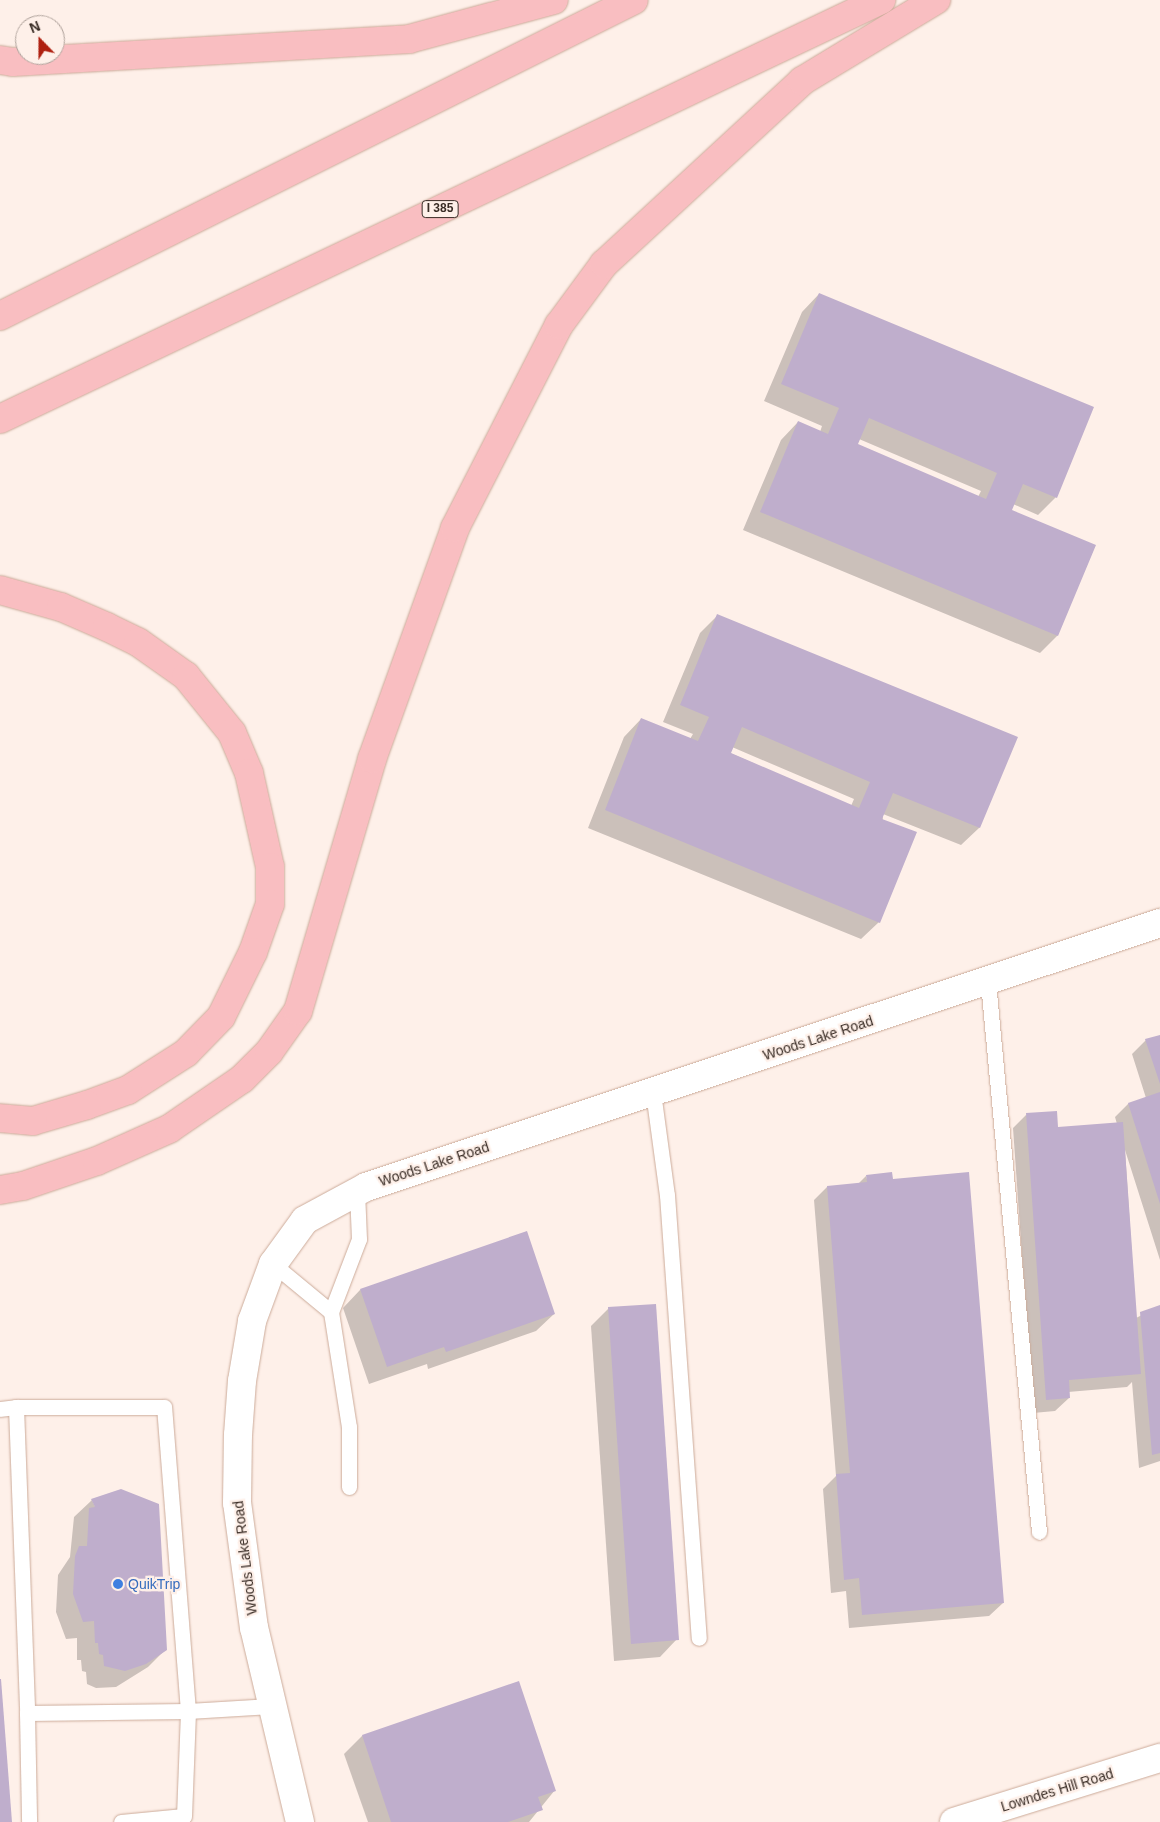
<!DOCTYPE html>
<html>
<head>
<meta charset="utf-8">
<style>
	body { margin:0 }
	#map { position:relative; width:1160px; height:1822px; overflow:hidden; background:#fef0e9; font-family:Helvetica,sans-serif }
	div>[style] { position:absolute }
	.shadow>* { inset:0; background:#0003 }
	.building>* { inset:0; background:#bfaecc }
	.roads { filter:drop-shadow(0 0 1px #ccab9a) drop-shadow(0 0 1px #ccab9a) }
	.service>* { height:15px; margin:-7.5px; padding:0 7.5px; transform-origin:7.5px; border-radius:7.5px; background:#fff }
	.minor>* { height:28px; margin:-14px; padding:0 14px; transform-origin:14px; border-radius:14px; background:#fff }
	.tertiary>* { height:28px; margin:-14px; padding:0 14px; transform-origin:14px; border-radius:14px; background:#fff }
	.motorway>* { height:28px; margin:-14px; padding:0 14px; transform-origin:14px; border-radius:14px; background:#f9bec1 }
	.dots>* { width:14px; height:14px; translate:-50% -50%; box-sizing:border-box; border:2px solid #fef0e9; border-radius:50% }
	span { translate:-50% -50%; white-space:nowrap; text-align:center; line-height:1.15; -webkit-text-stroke:4.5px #fef0e9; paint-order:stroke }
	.shield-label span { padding:1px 4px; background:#fef0e9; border:1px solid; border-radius:4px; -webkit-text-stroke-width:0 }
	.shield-label { font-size:12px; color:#392c25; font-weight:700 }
	.street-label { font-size:14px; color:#392c25 }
	.shop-label { font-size:14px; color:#366cbe }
	.left { translate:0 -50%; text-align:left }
	.north { position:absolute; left:15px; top:15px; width:50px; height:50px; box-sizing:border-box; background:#fef0e9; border:1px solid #afa29b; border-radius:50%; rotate:338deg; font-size:14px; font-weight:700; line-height:20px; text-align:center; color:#392c25 }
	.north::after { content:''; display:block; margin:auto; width:18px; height:22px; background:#af2010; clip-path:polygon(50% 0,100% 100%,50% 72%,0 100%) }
</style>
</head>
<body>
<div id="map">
	<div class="shadow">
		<div style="clip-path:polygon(evenodd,819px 294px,1056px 497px,1038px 515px,1013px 504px,1010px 511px,1095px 546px,1057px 636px,1040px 653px,743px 530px,781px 440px,798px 422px,820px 432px,822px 426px,764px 401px,802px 312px,819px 294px,859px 439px,981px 491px,978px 497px,857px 445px,859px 439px)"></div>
		<div style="clip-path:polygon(evenodd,717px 616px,1016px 738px,979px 828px,961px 845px,883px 814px,879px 922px,861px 939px,588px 828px,624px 737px,641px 719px,690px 739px,693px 734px,663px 722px,700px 633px,717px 616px,732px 747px,854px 799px,851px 806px,730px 753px,732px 747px)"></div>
		<div style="clip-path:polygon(1160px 1036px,1160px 1260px,1125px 1150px,1136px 1318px,1160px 1306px,1160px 1461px,1139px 1468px,1132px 1382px,1127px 1387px,1068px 1392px,1069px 1398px,1055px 1411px,1033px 1413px,1013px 1128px,1026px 1115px,1057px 1128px,1117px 1124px,1115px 1117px,1128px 1104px,1146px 1098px,1132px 1054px,1146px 1040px)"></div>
		<div style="clip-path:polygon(866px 1176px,1003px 1603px,989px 1616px,849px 1628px,846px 1591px,831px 1593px,823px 1489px,836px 1476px,814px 1200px,827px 1187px,858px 1184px)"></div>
		<div style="clip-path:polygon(360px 1290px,554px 1314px,536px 1331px,428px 1369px,427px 1364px,369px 1384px,343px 1308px)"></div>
		<div style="clip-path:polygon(609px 1308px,677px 1639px,660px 1657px,614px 1661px,591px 1326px)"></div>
		<div style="clip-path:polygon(92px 1500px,166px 1649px,148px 1667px,116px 1687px,96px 1688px,87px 1684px,86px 1672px,82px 1671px,81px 1660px,77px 1660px,77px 1638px,66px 1639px,56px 1612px,58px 1575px,70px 1557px,74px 1517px)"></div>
		<div style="clip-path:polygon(518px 1683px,555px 1790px,529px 1822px,368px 1822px,344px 1754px,362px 1736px)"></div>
	</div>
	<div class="building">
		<div style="clip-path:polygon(evenodd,819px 293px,1094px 407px,1057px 498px,1023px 484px,1012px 510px,1096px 545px,1058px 636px,760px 512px,798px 421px,828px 434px,839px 408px,781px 384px,819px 293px,869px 418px,997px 473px,986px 499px,858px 444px,869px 418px)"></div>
		<div style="clip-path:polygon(evenodd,717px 614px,1018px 737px,980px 828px,893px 793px,882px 819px,917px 832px,880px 923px,605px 810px,641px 718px,698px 741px,709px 717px,680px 705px,717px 614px,742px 727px,870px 782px,859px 808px,731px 753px,742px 727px)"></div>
		<div style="clip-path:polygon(1160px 1035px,1160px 1084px,1145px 1039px)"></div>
		<div style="clip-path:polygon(1160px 1092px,1160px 1204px,1128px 1103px)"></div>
		<div style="clip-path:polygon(1057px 1111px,1058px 1127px,1123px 1122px,1141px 1374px,1069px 1380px,1070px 1398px,1046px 1400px,1026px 1113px)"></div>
		<div style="clip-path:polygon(892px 1172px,893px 1179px,969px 1172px,1004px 1603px,862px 1615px,859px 1578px,844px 1580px,836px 1474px,850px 1473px,827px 1186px,867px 1182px,866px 1175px)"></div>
		<div style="clip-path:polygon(527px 1231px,555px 1314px,446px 1352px,444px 1347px,387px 1367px,360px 1289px)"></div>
		<div style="clip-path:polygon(656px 1304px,679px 1640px,631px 1644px,608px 1307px)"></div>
		<div style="clip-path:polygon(1160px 1305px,1160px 1453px,1152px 1455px,1140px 1312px)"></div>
		<div style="clip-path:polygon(121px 1489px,159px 1504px,167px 1650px,146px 1664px,125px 1671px,104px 1666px,103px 1655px,99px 1654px,98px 1643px,95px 1643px,94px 1621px,83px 1622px,73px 1594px,75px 1556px,79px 1546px,87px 1546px,89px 1508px,95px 1507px,91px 1499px)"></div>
		<div style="clip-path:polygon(0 1679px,1px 1679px,12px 1822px,0 1822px)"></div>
		<div style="clip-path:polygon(519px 1681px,556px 1791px,538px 1797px,543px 1810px,508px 1822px,391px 1822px,362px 1735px)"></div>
	</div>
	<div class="roads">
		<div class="service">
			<div style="left:988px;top:982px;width:552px;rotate:84.7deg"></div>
			<div style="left:653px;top:1092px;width:104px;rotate:82.3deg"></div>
			<div style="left:667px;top:1195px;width:444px;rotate:85.9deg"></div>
			<div style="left:273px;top:1264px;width:75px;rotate:39.6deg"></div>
			<div style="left:331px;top:1312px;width:116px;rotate:81.1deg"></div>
			<div style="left:349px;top:1427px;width:60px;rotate:90deg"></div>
			<div style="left:331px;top:1312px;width:78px;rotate:-69deg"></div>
			<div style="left:359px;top:1239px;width:48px;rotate:-92.4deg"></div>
			<div style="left:0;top:1409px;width:16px;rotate:-7deg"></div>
			<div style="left:27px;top:1713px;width:109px;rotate:88.9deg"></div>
			<div style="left:121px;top:1822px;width:63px;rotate:-5.4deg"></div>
			<div style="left:184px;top:1816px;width:105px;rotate:-87.8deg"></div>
			<div style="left:188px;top:1711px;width:305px;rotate:-94.5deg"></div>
			<div style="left:164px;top:1407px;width:148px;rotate:180deg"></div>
			<div style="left:16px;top:1407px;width:306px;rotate:87.9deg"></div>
			<div style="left:27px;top:1713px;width:161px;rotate:-0.7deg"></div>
			<div style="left:188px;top:1711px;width:83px;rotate:-3.4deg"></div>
		</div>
		<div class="minor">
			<div style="left:300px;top:1822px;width:199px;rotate:-103.3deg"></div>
			<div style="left:254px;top:1628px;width:126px;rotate:-97.7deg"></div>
			<div style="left:237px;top:1503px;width:68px;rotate:-89.2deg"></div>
			<div style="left:238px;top:1435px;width:54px;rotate:-85.8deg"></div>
			<div style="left:242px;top:1381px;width:61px;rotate:-80.5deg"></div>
			<div style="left:252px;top:1321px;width:61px;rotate:-69.8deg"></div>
			<div style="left:273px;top:1264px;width:54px;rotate:-54deg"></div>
			<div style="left:305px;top:1220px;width:69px;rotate:-28.4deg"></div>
			<div style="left:366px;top:1187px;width:837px;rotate:-18.39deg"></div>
		</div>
		<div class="tertiary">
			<div style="left:954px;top:1822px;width:216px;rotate:-17.3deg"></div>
		</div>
		<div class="motorway">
			<div style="left:0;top:60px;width:13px;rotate:9deg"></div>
			<div style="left:13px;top:62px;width:397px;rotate:-3.3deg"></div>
			<div style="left:409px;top:39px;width:150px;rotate:-15.1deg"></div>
			<div style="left:0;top:316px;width:708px;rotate:-26.49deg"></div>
			<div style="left:0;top:419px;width:976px;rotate:-25.44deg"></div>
			<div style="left:0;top:590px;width:63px;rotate:15.6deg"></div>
			<div style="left:61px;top:607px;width:50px;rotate:23.5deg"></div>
			<div style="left:107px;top:627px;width:34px;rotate:26deg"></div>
			<div style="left:138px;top:642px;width:59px;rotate:35.3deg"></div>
			<div style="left:186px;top:676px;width:73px;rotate:51.1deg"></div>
			<div style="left:232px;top:733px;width:43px;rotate:67deg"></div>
			<div style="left:249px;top:773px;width:96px;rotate:77.4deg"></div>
			<div style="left:270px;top:867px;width:37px;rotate:90deg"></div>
			<div style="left:270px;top:904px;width:51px;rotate:109.5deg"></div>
			<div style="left:253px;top:952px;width:72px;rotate:116.2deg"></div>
			<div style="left:221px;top:1017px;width:50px;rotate:134.2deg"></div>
			<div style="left:186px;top:1053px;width:69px;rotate:147.5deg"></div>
			<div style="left:128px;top:1090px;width:44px;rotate:159.9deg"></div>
			<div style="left:87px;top:1105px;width:56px;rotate:163.5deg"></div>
			<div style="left:33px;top:1121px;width:33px;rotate:-175deg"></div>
			<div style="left:0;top:1190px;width:23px;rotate:-10deg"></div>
			<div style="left:23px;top:1186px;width:78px;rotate:-18.7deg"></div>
			<div style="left:97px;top:1161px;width:79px;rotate:-24deg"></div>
			<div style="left:169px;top:1129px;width:88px;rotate:-34.4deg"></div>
			<div style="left:242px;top:1079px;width:38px;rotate:-45deg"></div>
			<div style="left:269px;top:1052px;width:50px;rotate:-54.7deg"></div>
			<div style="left:298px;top:1011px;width:263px;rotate:-73.6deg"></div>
			<div style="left:372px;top:759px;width:245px;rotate:-70.2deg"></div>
			<div style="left:455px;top:528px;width:228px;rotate:-62.9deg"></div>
			<div style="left:559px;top:325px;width:76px;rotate:-53.6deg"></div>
			<div style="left:604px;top:264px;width:270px;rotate:-42.7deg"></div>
			<div style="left:802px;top:81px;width:157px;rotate:-31.2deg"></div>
		</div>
	</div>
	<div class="dots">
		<div style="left:118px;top:1584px;background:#3f7fe0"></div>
	</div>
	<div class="shield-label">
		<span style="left:440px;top:209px">I 385</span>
	</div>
	<div class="street-label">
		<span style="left:818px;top:1038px;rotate:-18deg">Woods Lake Road</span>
		<span style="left:434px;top:1164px;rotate:-18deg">Woods Lake Road</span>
		<span style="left:245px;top:1558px;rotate:-97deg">Woods Lake Road</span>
		<span style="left:1057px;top:1790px;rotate:-17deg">Lowndes Hill Road</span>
	</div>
	<div class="shop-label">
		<span class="left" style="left:128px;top:1584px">QuikTrip</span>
	</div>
	<div class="north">N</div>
</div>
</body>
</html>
